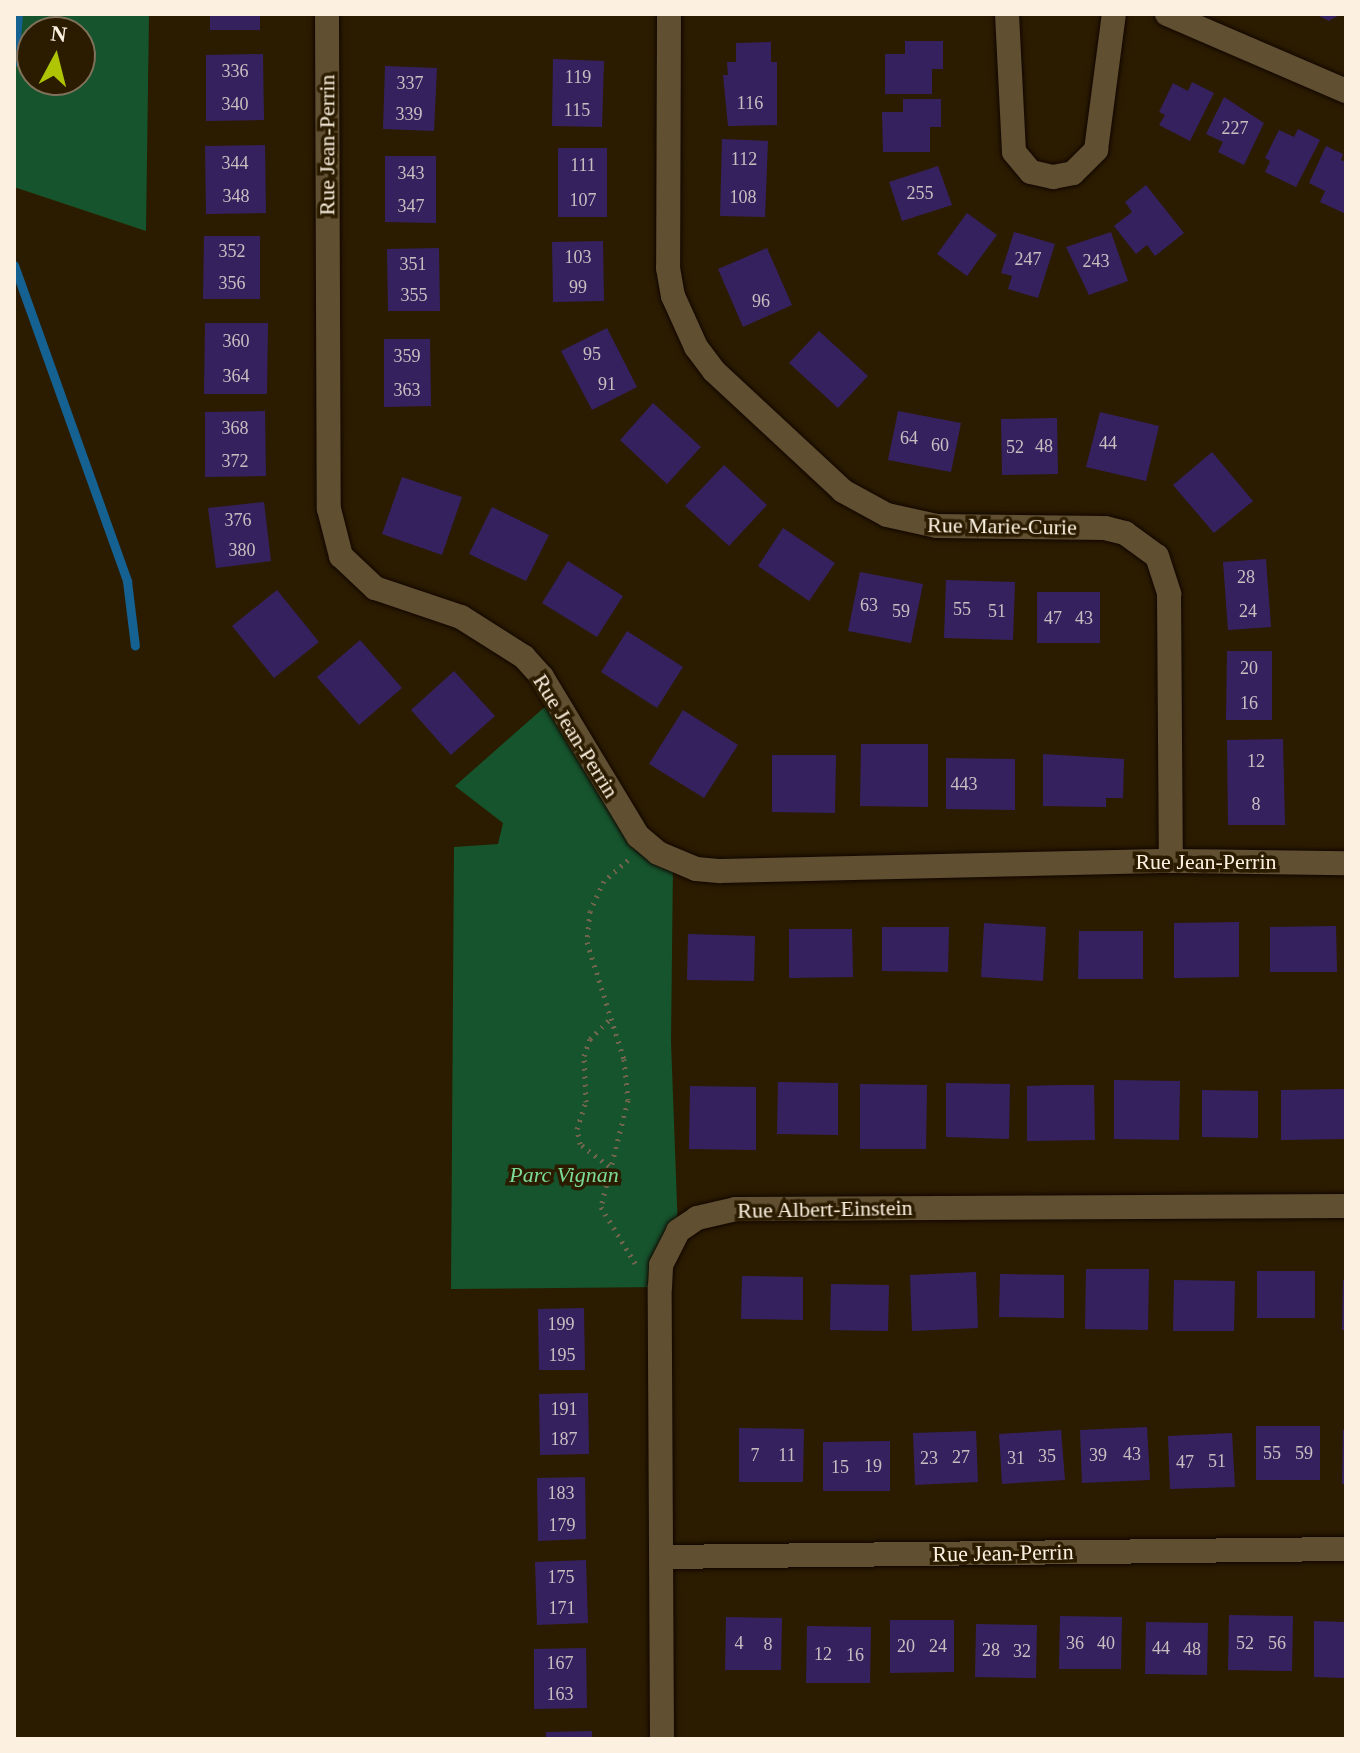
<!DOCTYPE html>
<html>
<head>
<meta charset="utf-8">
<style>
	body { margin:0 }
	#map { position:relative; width:1360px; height:1753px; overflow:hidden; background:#2b1c00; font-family:"Times New Roman",serif }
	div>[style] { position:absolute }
	.green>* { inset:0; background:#16542d }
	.stream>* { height:9px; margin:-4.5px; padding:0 4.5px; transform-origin:4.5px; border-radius:4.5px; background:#156192 }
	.building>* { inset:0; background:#36215f }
	.path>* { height:5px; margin-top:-2.5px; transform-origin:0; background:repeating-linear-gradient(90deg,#72654d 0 2px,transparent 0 8px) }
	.roads { filter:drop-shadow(0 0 2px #110600) drop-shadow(0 0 2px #110600) }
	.minor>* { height:24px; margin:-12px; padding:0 12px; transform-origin:12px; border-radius:12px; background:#604f31 }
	span { translate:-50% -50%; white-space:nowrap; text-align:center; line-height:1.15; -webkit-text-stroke:7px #2b1c00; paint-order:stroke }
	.number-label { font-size:18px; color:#cabdc0 }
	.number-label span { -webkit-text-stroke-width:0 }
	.street-label { font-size:22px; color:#fcf1e1 }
	.park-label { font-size:22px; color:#7bdc97; font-style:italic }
	.frame { position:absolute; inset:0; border:16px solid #fcf1e1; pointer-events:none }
	.north { position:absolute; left:16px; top:16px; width:80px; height:80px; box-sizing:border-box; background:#2b1c00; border:2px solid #7f715a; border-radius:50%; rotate:7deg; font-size:22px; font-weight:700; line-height:32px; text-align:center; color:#fcf1e1 }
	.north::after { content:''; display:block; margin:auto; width:28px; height:36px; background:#afc504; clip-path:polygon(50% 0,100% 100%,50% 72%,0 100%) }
</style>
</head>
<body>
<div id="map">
	<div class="green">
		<div style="clip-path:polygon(evenodd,14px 14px,149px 14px,146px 231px,14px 187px,14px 14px,32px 32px,80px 32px,80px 80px,32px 80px,32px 32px)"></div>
		<div style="clip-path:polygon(555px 698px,638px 836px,673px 863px,671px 1042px,678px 1231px,660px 1287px,451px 1289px,454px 847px,498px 844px,503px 823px,455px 786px)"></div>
	</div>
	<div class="stream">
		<div style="left:14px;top:62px;width:48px;rotate:-85.2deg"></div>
		<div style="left:14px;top:265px;width:336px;rotate:70.3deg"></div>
		<div style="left:127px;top:581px;width:65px;rotate:83deg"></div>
	</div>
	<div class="building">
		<div style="clip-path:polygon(210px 14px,260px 14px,260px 30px,210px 30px)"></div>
		<div style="clip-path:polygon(1315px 14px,1341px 14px,1329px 21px)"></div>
		<div style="clip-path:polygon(905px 41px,943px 41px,943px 69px,932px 69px,932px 94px,885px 94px,885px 54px,905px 54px)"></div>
		<div style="clip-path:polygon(771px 42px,771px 62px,777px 62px,777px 125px,728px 126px,723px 75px,728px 75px,727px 62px,736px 62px,736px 43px)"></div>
		<div style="clip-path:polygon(263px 54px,264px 120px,206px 121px,206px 55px)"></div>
		<div style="clip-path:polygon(553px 59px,604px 61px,602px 127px,552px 126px)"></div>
		<div style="clip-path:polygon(385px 66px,437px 68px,434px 131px,383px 129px)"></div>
		<div style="clip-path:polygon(1192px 82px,1214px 93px,1190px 141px,1159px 125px,1165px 115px,1159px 112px,1173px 83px,1188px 91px)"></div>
		<div style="clip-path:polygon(1224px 97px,1264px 123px,1244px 165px,1218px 152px,1223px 142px,1206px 134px)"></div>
		<div style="clip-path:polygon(903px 99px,941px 99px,941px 127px,930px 127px,930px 152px,883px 152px,882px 112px,903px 112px)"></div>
		<div style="clip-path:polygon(1298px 129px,1320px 140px,1296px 187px,1265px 172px,1270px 161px,1265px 158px,1279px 130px,1294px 137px)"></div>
		<div style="clip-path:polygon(722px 139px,768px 141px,765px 217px,720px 216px)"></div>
		<div style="clip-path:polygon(265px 145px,266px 213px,206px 214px,205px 146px)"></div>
		<div style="clip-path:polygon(1326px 146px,1343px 154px,1341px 160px,1346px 162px,1346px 214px,1320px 202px,1325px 191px,1309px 183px)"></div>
		<div style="clip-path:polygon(558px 148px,607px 148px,607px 217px,558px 217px)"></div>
		<div style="clip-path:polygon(385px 156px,436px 156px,436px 223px,385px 222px)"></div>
		<div style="clip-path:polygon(938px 166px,952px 205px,902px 221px,889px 182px)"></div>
		<div style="clip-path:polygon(1146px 185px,1184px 233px,1155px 256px,1147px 245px,1136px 254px,1114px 226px,1132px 212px,1125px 202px)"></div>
		<div style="clip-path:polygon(967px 213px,997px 235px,967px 276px,937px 254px)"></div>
		<div style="clip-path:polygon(1014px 232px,1055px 244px,1038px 298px,1008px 289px,1012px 276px,1001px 273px)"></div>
		<div style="clip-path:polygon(1111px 232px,1128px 281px,1089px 295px,1066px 247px)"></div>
		<div style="clip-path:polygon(204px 236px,260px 236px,260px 299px,203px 299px)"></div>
		<div style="clip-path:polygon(603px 241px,604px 301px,553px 302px,552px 242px)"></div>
		<div style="clip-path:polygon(439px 248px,440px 311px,388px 311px,387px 249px)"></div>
		<div style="clip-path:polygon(767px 248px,792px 305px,743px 327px,718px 269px)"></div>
		<div style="clip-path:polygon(205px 323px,268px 323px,267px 394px,204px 394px)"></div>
		<div style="clip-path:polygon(607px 328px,637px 387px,592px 410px,561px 351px)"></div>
		<div style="clip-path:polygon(819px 331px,868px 376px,838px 408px,789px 363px)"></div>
		<div style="clip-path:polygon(384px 339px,430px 339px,431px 406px,384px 407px)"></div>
		<div style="clip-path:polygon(653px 403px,701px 447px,667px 484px,620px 440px)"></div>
		<div style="clip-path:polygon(265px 411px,266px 476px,205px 477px,205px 412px)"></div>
		<div style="clip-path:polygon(898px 411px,961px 423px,951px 472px,888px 460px)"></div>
		<div style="clip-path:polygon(1100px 412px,1159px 426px,1146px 481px,1086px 467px)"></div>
		<div style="clip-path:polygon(1057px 418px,1058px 474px,1002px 475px,1001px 419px)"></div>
		<div style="clip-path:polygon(1212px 452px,1253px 501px,1214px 533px,1173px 485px)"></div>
		<div style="clip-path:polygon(724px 465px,767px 505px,729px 546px,685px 506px)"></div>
		<div style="clip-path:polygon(402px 477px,462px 497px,442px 555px,382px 534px)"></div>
		<div style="clip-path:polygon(264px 502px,271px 561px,216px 568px,208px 508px)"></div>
		<div style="clip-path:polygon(492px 507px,549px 535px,526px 581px,469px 554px)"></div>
		<div style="clip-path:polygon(783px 528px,835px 563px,809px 601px,758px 566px)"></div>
		<div style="clip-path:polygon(1266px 559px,1271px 627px,1228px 630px,1223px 562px)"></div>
		<div style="clip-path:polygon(568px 561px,623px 596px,597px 637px,542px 603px)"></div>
		<div style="clip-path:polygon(860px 572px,923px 584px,911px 643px,848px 631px)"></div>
		<div style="clip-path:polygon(946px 580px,1015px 582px,1013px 640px,944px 638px)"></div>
		<div style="clip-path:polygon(277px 590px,319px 642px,274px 678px,232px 626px)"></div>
		<div style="clip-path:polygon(1037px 592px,1100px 592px,1100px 643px,1037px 643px)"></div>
		<div style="clip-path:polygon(627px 631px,683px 667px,657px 708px,601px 672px)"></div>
		<div style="clip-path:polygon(360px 640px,402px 688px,359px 725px,317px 677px)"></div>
		<div style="clip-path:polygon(1227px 651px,1272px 651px,1272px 720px,1226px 720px)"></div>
		<div style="clip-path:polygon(454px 671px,495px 716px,451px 755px,411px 710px)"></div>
		<div style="clip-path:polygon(683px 710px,738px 745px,704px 798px,649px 764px)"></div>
		<div style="clip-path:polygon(1283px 739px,1285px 825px,1228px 825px,1227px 740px)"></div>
		<div style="clip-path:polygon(861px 744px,928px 744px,928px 807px,860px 806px)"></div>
		<div style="clip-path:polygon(1043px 754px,1124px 759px,1123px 798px,1106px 798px,1106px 807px,1043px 806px)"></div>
		<div style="clip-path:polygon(772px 755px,836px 755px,835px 813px,772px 812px)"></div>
		<div style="clip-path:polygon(946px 758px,1015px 759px,1015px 810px,946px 809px)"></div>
		<div style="clip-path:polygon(1239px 922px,1239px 977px,1174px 978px,1174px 923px)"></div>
		<div style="clip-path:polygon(984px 923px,1046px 927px,1043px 981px,981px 977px)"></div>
		<div style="clip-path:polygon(1336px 926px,1337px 972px,1270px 972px,1270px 927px)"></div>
		<div style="clip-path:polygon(882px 927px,949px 927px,948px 972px,882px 971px)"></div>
		<div style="clip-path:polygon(789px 929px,852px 929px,853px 977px,789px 978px)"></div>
		<div style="clip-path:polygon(1079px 931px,1143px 931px,1143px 979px,1078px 979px)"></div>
		<div style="clip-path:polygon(688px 934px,755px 936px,754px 981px,687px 980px)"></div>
		<div style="clip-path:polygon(1114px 1080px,1180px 1081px,1179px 1140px,1114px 1139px)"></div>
		<div style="clip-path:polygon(778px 1082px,838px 1083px,838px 1135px,777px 1134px)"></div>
		<div style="clip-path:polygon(946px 1083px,1010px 1084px,1009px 1139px,946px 1137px)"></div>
		<div style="clip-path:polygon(860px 1084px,927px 1085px,926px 1149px,860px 1149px)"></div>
		<div style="clip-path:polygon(1060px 1085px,1094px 1085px,1095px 1140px,1027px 1141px,1027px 1086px)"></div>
		<div style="clip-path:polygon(690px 1086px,756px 1087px,756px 1150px,689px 1149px)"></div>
		<div style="clip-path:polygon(1346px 1089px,1346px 1139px,1281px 1140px,1281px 1090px)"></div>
		<div style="clip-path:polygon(1202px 1090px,1258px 1091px,1258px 1138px,1202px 1137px)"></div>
		<div style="clip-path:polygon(1086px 1269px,1149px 1269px,1148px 1330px,1085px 1329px)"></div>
		<div style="clip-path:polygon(1257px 1271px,1315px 1271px,1315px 1318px,1257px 1318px)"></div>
		<div style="clip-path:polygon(976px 1272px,978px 1328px,912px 1331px,910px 1275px)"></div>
		<div style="clip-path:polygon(1000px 1274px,1064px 1275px,1064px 1318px,999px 1317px)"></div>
		<div style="clip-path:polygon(742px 1276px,803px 1277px,803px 1320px,741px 1319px)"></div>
		<div style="clip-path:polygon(1174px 1280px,1235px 1281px,1234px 1331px,1173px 1331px)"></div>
		<div style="clip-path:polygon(1343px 1280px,1346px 1280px,1346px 1330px,1342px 1330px)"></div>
		<div style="clip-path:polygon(831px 1284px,889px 1285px,888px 1331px,830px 1330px)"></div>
		<div style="clip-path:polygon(584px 1308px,585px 1370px,539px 1370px,538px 1309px)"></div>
		<div style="clip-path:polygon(588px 1393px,589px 1454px,540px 1455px,539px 1394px)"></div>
		<div style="clip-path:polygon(1256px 1426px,1320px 1426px,1320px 1480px,1256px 1480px)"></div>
		<div style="clip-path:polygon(1147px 1427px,1150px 1480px,1082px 1483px,1080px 1430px)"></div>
		<div style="clip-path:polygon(739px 1428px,804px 1429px,803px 1482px,739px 1482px)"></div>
		<div style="clip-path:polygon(1061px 1430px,1065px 1480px,1002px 1484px,999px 1434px)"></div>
		<div style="clip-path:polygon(1343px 1430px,1346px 1430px,1346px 1484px,1342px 1484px)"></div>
		<div style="clip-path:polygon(976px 1431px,978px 1482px,915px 1485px,913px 1433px)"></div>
		<div style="clip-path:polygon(1232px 1433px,1235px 1487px,1170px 1489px,1168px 1436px)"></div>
		<div style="clip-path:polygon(890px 1441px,890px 1491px,823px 1491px,823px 1442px)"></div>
		<div style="clip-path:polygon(585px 1477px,586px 1539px,538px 1541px,537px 1478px)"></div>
		<div style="clip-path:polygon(586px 1560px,588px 1623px,537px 1625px,535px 1562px)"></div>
		<div style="clip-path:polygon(1229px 1615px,1293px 1616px,1292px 1671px,1228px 1670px)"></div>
		<div style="clip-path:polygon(1060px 1616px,1122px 1617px,1121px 1669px,1059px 1669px)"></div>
		<div style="clip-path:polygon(726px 1617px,782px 1618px,781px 1670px,725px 1670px)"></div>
		<div style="clip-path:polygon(890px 1620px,954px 1620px,954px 1672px,890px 1673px)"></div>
		<div style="clip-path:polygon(1314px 1621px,1346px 1622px,1346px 1678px,1314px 1677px)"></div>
		<div style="clip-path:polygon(1146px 1622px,1208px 1623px,1207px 1675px,1145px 1674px)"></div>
		<div style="clip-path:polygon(976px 1624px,1037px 1625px,1036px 1678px,975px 1677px)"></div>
		<div style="clip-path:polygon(807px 1626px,871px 1627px,870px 1683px,806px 1683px)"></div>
		<div style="clip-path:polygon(586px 1648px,587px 1708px,534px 1709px,534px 1649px)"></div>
		<div style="clip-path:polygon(592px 1731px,592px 1739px,546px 1739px,546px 1732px)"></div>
	</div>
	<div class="path">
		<div style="left:628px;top:860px;width:32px;rotate:139deg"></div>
		<div style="left:604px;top:881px;width:33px;rotate:115deg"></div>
		<div style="left:590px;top:911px;width:31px;rotate:96deg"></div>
		<div style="left:587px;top:942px;width:123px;rotate:72.5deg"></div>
		<div style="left:624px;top:1059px;width:41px;rotate:84.4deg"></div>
		<div style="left:628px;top:1100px;width:110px;rotate:104.2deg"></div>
		<div style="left:601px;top:1207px;width:66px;rotate:58.7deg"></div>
		<div style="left:609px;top:1166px;width:36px;rotate:-143deg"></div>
		<div style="left:580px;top:1144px;width:15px;rotate:-101deg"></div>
		<div style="left:577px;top:1129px;width:28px;rotate:-72deg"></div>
		<div style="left:586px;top:1102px;width:46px;rotate:-92.5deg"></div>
		<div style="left:584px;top:1056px;width:18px;rotate:-71deg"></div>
		<div style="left:590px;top:1039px;width:28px;rotate:-45deg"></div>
	</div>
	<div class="roads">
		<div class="minor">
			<div style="left:327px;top:14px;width:495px;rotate:89.8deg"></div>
			<div style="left:329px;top:509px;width:49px;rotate:75.7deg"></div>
			<div style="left:341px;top:556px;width:47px;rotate:43.3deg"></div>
			<div style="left:375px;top:588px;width:91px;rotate:18.6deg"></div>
			<div style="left:461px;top:617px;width:75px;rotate:32.4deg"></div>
			<div style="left:524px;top:657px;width:27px;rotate:48deg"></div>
			<div style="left:542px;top:677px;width:186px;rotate:58.9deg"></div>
			<div style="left:638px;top:836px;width:26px;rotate:40deg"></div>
			<div style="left:658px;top:853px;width:41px;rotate:22.8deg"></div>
			<div style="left:696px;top:869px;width:25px;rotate:5deg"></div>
			<div style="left:721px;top:871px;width:450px;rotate:-1.3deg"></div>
			<div style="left:1171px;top:861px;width:175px;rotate:0.7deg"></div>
			<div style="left:669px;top:14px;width:254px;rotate:90.2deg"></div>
			<div style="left:668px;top:268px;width:28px;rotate:80deg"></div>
			<div style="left:673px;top:296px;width:56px;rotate:65.7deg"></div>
			<div style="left:696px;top:347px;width:30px;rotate:53deg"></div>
			<div style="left:714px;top:371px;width:176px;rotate:42.9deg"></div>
			<div style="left:843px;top:491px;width:50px;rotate:28.6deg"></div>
			<div style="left:887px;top:515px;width:51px;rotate:12.4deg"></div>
			<div style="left:937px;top:526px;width:168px;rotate:0.7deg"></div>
			<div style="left:1105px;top:528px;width:21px;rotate:14deg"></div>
			<div style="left:1125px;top:533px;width:39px;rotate:36deg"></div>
			<div style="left:1157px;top:556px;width:40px;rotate:72deg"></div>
			<div style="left:1169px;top:594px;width:267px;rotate:89.6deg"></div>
			<div style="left:1007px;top:14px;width:138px;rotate:87.1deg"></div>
			<div style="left:1014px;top:152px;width:26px;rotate:50deg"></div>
			<div style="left:1031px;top:172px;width:23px;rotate:13deg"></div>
			<div style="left:1053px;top:177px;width:20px;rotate:-11deg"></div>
			<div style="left:1073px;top:173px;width:33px;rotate:-45deg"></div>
			<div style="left:1096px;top:150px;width:137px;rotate:-82.5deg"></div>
			<div style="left:1167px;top:14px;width:195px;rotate:23.3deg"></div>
			<div style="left:661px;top:1557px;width:685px;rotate:-0.67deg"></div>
			<div style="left:662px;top:1739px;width:452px;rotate:-90.3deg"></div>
			<div style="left:660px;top:1287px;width:22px;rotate:-87deg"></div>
			<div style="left:661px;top:1265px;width:38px;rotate:-63deg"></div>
			<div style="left:678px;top:1231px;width:23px;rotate:-34deg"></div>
			<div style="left:697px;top:1218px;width:39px;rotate:-13deg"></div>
			<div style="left:735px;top:1209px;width:611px;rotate:-0.28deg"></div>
		</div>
	</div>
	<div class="number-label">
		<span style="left:235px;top:71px">336</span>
		<span style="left:578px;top:77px">119</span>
		<span style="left:410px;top:83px">337</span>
		<span style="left:750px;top:103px">116</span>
		<span style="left:235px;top:104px">340</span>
		<span style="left:577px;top:110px">115</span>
		<span style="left:409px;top:114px">339</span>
		<span style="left:1235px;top:128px">227</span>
		<span style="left:744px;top:159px">112</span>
		<span style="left:235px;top:163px">344</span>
		<span style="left:583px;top:165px">111</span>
		<span style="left:411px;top:173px">343</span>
		<span style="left:920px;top:193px">255</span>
		<span style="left:236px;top:196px">348</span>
		<span style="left:743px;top:197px">108</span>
		<span style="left:583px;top:200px">107</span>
		<span style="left:411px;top:206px">347</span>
		<span style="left:232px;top:251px">352</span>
		<span style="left:578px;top:257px">103</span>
		<span style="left:1028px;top:259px">247</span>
		<span style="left:1096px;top:261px">243</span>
		<span style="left:413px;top:264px">351</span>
		<span style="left:232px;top:283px">356</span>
		<span style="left:578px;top:287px">99</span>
		<span style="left:414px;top:295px">355</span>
		<span style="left:761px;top:301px">96</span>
		<span style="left:236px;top:341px">360</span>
		<span style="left:592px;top:354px">95</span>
		<span style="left:407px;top:356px">359</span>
		<span style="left:236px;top:376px">364</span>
		<span style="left:607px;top:384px">91</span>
		<span style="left:407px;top:390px">363</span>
		<span style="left:235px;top:428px">368</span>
		<span style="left:909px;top:438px">64</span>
		<span style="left:1108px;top:443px">44</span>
		<span style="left:940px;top:445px">60</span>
		<span style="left:1044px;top:446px">48</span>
		<span style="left:1015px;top:447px">52</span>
		<span style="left:235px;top:461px">372</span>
		<span style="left:238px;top:520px">376</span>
		<span style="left:242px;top:550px">380</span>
		<span style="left:1246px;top:577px">28</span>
		<span style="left:869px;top:605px">63</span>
		<span style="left:962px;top:609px">55</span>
		<span style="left:901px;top:611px">59</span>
		<span style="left:997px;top:611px">51</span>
		<span style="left:1248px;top:611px">24</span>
		<span style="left:1053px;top:618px">47</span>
		<span style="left:1084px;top:618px">43</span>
		<span style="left:1249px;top:668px">20</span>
		<span style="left:1249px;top:703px">16</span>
		<span style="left:1256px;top:761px">12</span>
		<span style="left:964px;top:784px">443</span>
		<span style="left:1256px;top:804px">8</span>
		<span style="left:561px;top:1324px">199</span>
		<span style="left:562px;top:1355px">195</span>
		<span style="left:564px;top:1409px">191</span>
		<span style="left:564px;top:1439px">187</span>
		<span style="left:1272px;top:1453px">55</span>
		<span style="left:1304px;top:1453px">59</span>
		<span style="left:1132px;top:1454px">43</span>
		<span style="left:755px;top:1455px">7</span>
		<span style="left:787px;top:1455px">11</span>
		<span style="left:1098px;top:1455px">39</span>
		<span style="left:1047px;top:1456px">35</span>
		<span style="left:961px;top:1457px">27</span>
		<span style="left:929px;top:1458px">23</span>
		<span style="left:1016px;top:1458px">31</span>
		<span style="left:1217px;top:1461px">51</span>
		<span style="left:1185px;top:1462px">47</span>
		<span style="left:873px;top:1466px">19</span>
		<span style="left:840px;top:1467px">15</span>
		<span style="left:561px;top:1493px">183</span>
		<span style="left:562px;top:1525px">179</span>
		<span style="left:561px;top:1577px">175</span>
		<span style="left:562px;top:1608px">171</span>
		<span style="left:739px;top:1643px">4</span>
		<span style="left:1075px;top:1643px">36</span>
		<span style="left:1106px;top:1643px">40</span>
		<span style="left:1245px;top:1643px">52</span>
		<span style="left:1277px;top:1643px">56</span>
		<span style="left:768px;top:1644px">8</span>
		<span style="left:906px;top:1646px">20</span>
		<span style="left:938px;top:1646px">24</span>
		<span style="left:1161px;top:1648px">44</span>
		<span style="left:1192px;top:1649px">48</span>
		<span style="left:991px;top:1650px">28</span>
		<span style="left:1022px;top:1651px">32</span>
		<span style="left:823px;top:1654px">12</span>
		<span style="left:855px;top:1655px">16</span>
		<span style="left:560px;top:1663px">167</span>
		<span style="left:560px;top:1694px">163</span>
	</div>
	<div class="street-label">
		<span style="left:327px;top:145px;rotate:-90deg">Rue Jean-Perrin</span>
		<span style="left:1002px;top:526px;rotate:1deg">Rue Marie-Curie</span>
		<span style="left:576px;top:736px;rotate:58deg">Rue Jean-Perrin</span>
		<span style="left:1206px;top:862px">Rue Jean-Perrin</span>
		<span style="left:825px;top:1209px;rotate:-1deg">Rue Albert-Einstein</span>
		<span style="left:1003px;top:1553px;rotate:-1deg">Rue Jean-Perrin</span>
	</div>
	<div class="park-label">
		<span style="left:564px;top:1175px">Parc Vignan</span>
	</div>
	<div class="frame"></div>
	<div class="north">N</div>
</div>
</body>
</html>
